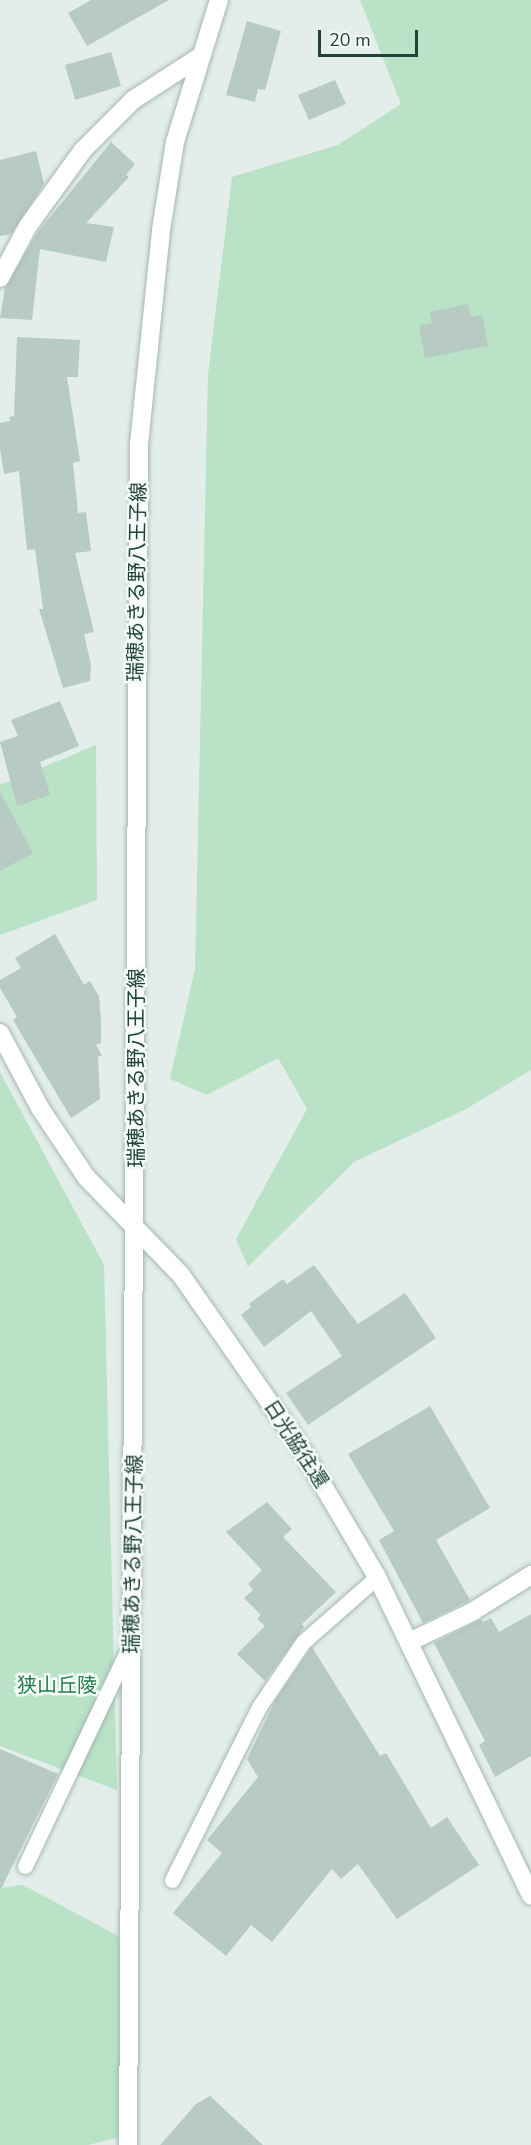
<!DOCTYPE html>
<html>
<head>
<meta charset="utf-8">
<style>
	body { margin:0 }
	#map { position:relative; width:531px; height:2145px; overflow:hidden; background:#e3eeea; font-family:"Nunito Sans","Noto Sans JP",sans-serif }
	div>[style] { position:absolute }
	.green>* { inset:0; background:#b9e2c7 }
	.building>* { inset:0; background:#b7cac3 }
	.roads { filter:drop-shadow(0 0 2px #a5b7b2) drop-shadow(0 0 2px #a5b7b2) }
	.service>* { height:15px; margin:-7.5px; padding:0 7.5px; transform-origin:7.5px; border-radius:7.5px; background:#fff }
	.minor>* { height:18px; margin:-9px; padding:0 9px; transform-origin:9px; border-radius:9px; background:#fff }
	.tertiary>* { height:18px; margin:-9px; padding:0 9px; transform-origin:9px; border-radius:9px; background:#fff }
	.secondary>* { height:18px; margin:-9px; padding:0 9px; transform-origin:9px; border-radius:9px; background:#fff }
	span { translate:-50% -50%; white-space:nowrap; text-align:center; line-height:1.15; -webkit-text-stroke:5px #f4faf7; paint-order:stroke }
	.street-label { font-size:20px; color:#20423b }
	.park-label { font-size:20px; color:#247e4d }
	.scale { position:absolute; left:318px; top:30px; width:100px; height:27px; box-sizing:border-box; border:3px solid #20423b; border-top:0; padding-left:8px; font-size:18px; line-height:21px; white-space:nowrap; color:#20423b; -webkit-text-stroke:4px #f4faf7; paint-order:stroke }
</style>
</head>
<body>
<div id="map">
	<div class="green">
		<div style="clip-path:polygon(360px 0,531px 0,531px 1070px,466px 1109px,354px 1162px,248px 1267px,236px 1239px,307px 1109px,278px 1058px,207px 1095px,170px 1079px,195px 969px,208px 374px,232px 177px,338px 145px,401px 104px)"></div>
		<div style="clip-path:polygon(96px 745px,97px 900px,0 935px,0 785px)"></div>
		<div style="clip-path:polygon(0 1072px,104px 1265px,117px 1790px,0 1746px)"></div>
		<div style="clip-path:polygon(23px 1885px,122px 1938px,120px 2137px,88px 2145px,0 2145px,0 1888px)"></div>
	</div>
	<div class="building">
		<div style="clip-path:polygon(91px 0,169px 0,87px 46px,68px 13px)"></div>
		<div style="clip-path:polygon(247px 21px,281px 31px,265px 90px,258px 89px,255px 102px,226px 95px)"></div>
		<div style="clip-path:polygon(111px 52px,121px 86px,75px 100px,65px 65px)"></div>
		<div style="clip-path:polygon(335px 80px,346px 104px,309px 120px,298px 95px)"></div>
		<div style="clip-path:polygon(111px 142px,135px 164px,126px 175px,129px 177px,86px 223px,114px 227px,106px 262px,40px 249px,32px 320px,0 318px,5px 288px,38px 232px)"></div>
		<div style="clip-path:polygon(36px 151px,44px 184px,11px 234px,0 236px,0 160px)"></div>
		<div style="clip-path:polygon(468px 304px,471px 317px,482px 315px,488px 346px,425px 358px,419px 325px,432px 323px,430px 312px)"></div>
		<div style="clip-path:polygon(17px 337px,80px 340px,78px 377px,67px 377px,80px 461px,73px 463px,78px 513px,86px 512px,91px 551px,75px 553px,94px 632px,84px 634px,91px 665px,90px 681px,63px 688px,39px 609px,43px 609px,35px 549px,27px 550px,19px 471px,4px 474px,0 449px,0 423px,10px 421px,9px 417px,14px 416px)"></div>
		<div style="clip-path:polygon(60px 701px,79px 746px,40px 762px,50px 795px,17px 806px,0 742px,18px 736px,11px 720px)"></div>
		<div style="clip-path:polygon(0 792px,33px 853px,0 871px)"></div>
		<div style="clip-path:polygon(55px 934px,84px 985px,90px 981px,99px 996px,101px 1020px,101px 1043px,96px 1045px,102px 1055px,98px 1057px,100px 1099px,71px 1118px,13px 1020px,17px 1017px,0 988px,0 980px,21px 968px,15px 958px)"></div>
		<div style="clip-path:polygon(314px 1265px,358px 1324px,405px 1293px,436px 1338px,308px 1425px,286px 1393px,342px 1356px,311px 1311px,264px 1347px,241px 1315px,251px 1307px,249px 1304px,283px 1279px,287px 1284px)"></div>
		<div style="clip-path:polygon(430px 1406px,490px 1508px,436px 1540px,470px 1600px,423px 1623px,379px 1540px,394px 1531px,348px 1454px)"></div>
		<div style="clip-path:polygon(267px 1502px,292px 1529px,283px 1537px,336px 1592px,302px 1624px,304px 1627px,265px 1681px,237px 1654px,265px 1626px,257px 1619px,261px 1615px,244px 1598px,253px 1590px,248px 1584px,262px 1570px,226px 1532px)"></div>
		<div style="clip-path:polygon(531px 1614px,531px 1756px,495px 1777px,479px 1745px,485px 1741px,434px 1643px,482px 1619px,483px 1622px,491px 1618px,499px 1632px)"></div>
		<div style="clip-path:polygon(312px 1647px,380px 1756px,386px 1753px,431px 1828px,447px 1817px,479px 1865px,397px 1919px,358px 1864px,341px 1879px,332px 1869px,272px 1942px,251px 1925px,226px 1956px,173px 1913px,222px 1853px,207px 1840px,258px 1777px,247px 1759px,276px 1699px)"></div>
		<div style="clip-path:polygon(0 1749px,58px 1774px,0 1891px)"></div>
		<div style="clip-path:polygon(210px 2096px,263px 2145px,160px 2145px,196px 2104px)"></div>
	</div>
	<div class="roads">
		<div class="service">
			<div style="left:25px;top:1866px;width:247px;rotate:-64.6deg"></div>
			<div style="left:172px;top:1880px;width:194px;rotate:-63.3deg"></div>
			<div style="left:259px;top:1707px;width:78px;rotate:-55.9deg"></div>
			<div style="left:303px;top:1642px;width:98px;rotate:-41.3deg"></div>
		</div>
		<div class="minor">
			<div style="left:0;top:278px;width:59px;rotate:-61.7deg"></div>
			<div style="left:28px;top:226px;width:94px;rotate:-54.1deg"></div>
			<div style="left:83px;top:150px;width:71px;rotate:-45deg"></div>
			<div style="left:133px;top:100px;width:81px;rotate:-32.9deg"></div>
			<div style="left:409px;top:1642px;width:70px;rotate:-25.5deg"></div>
			<div style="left:472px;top:1612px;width:70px;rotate:-32.1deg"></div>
		</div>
		<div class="tertiary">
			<div style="left:0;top:1033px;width:85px;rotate:61.9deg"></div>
			<div style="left:40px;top:1108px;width:83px;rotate:56.3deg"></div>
			<div style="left:86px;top:1177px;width:136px;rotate:45.9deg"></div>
			<div style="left:181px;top:1275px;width:207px;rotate:55.2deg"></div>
			<div style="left:299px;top:1445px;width:153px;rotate:59.4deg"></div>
			<div style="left:377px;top:1577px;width:354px;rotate:64.2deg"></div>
		</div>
		<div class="secondary">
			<div style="left:128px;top:2145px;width:1701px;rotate:-89.63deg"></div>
			<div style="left:139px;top:444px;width:215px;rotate:-84.1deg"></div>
			<div style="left:161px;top:230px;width:89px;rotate:-81deg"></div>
			<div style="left:175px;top:142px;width:149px;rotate:-72.8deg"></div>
		</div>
	</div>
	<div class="street-label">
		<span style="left:137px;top:582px;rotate:-89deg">瑞穂あきる野八王子線</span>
		<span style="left:136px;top:1068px;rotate:-90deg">瑞穂あきる野八王子線</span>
		<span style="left:296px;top:1444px;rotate:57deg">日光脇往還</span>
		<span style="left:133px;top:1554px;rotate:-89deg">瑞穂あきる野八王子線</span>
	</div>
	<div class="park-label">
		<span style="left:57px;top:1685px">狭山丘陵</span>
	</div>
	<div class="scale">20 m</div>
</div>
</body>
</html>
